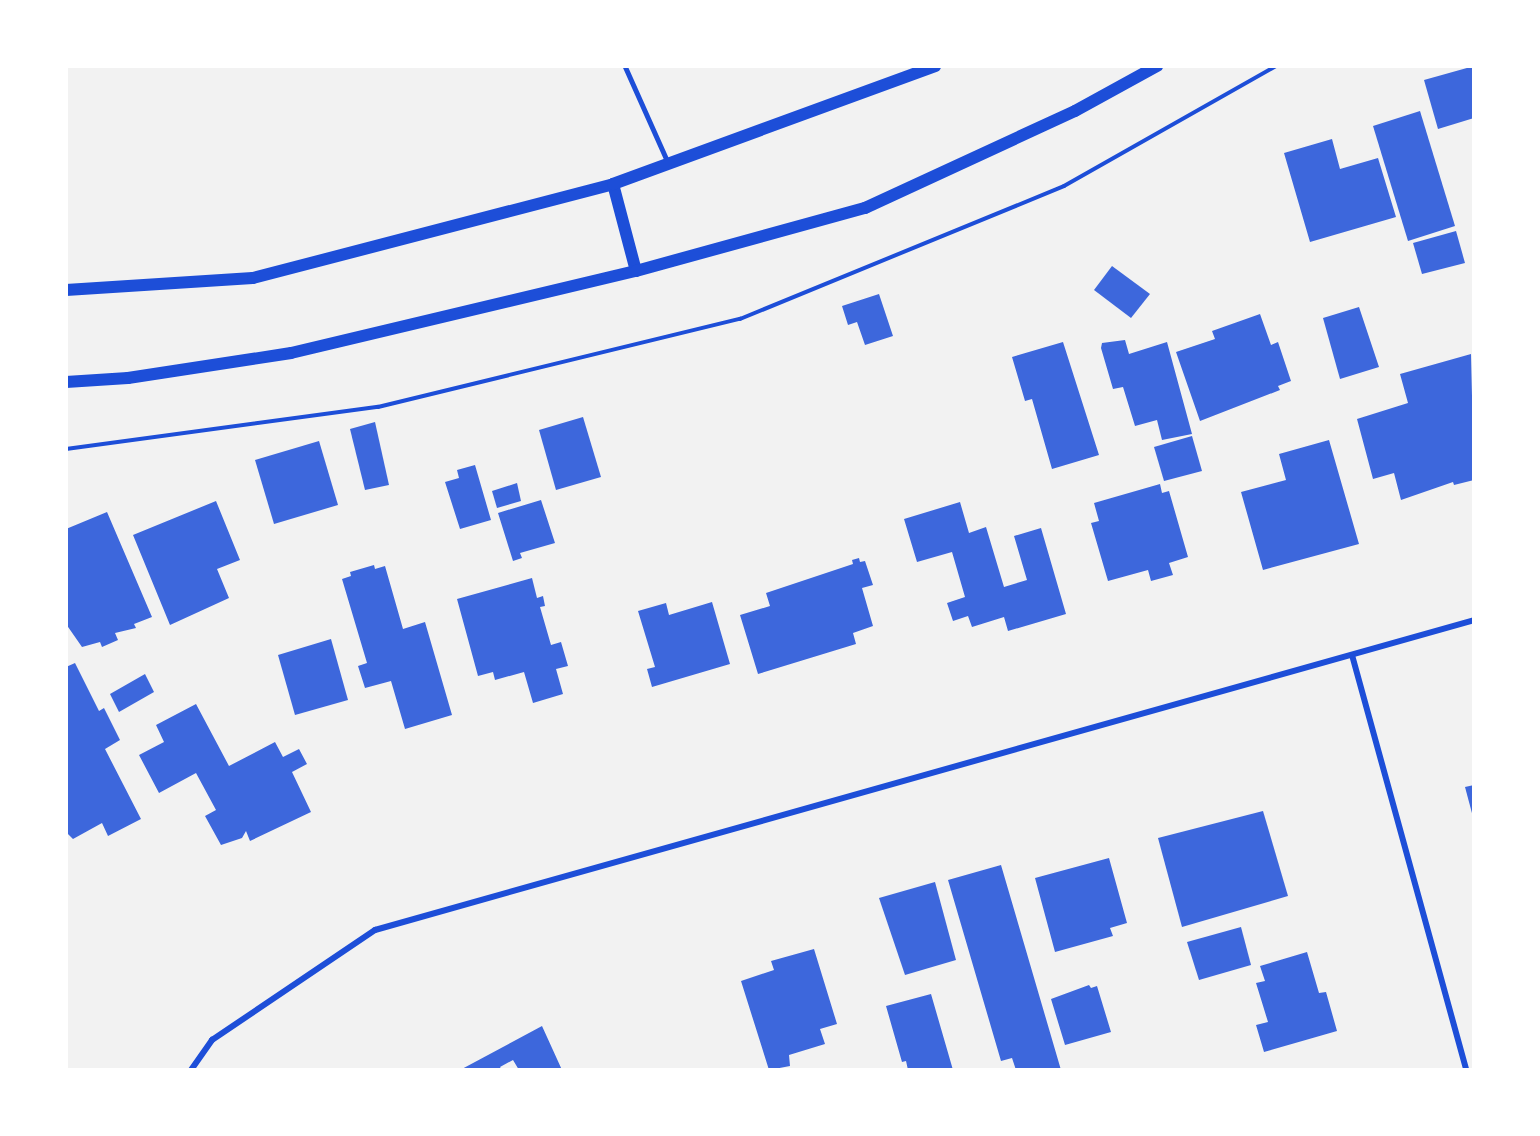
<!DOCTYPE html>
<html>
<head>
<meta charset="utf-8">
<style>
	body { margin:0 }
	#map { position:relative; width:1540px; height:1136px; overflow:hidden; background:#f2f2f2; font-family:"Archivo Narrow",sans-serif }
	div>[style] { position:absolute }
	.building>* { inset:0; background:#3d67dc }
	.path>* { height:4px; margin:-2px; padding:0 2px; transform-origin:2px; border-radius:2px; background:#1d4ed8 }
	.service>* { height:4.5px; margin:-2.25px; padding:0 2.25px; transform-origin:2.25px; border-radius:2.25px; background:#1d4ed8 }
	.minor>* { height:6px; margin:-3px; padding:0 3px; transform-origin:3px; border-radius:3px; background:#1d4ed8 }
	.secondary>* { height:12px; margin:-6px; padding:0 6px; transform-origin:6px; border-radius:6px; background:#1d4ed8 }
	span { translate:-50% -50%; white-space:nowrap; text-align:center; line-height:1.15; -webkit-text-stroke:6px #fff; paint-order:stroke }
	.frame { position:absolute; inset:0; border:68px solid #fff; pointer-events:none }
</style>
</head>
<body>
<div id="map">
	<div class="building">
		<div style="clip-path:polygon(1474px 66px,1474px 118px,1438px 129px,1424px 80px)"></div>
		<div style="clip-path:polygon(1420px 111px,1455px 226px,1408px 241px,1373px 126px)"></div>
		<div style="clip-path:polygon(1332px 139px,1340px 169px,1378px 158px,1396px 217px,1310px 242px,1284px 153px)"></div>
		<div style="clip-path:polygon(1456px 231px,1465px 263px,1422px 274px,1413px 243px)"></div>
		<div style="clip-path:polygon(1112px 266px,1150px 294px,1131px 318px,1094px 290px)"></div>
		<div style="clip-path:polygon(879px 294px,893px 336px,865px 345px,857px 322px,848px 325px,842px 306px)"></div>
		<div style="clip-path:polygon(1359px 307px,1379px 367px,1340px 379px,1323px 318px)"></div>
		<div style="clip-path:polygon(1260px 314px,1271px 345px,1278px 342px,1291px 381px,1278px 386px,1280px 390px,1200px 421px,1176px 352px,1215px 339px,1212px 331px)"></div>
		<div style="clip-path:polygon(1125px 340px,1129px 354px,1167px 342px,1192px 434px,1162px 440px,1157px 420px,1135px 426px,1123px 387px,1113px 389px,1101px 348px,1102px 343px)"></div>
		<div style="clip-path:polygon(1063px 342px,1099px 455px,1052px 469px,1032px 399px,1025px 401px,1012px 357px)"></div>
		<div style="clip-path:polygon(1471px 354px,1474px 480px,1454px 485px,1453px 482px,1401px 500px,1394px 473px,1373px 479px,1357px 419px,1408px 403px,1400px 374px)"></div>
		<div style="clip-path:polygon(583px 417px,601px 477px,556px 490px,539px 430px)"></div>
		<div style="clip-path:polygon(375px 422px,389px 485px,365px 490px,350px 429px)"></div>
		<div style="clip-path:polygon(1192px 436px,1202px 471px,1164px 481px,1154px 447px)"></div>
		<div style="clip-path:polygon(1329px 440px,1359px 544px,1263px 570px,1241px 492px,1286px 480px,1279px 454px)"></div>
		<div style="clip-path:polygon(319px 441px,338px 505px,274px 524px,255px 460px)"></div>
		<div style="clip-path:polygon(475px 465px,491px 520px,460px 529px,445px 482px,459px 478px,457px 470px)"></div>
		<div style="clip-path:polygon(517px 483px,521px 501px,497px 508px,492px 491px)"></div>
		<div style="clip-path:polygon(1160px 484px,1162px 493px,1169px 491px,1188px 557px,1169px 563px,1173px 575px,1151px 581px,1148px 570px,1108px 581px,1091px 523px,1099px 521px,1094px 503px)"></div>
		<div style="clip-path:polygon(541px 500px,555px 543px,520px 553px,522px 558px,513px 561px,498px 513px)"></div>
		<div style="clip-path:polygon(216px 501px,240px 560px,217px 569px,229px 598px,170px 625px,133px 535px)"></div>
		<div style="clip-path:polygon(960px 502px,969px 533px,986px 527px,1004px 587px,1027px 580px,1014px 536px,1041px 528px,1066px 614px,1008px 631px,1004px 617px,972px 627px,968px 616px,953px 621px,947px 603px,965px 597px,952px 552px,917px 562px,904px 519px)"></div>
		<div style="clip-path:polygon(107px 512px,152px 617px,134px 624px,136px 628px,115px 633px,118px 640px,102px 647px,100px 642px,82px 647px,66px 624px,66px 529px)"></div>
		<div style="clip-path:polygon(859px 558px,860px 562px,865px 561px,873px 585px,862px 588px,873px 626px,853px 633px,856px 644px,758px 674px,740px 615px,770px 606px,766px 593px,853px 564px,852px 560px)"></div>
		<div style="clip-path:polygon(374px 565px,375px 569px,385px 566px,403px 629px,425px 622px,452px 715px,405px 729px,391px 681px,365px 688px,358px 666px,367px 663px,342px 579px,351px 576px,350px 572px)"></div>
		<div style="clip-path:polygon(532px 578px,537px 598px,543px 596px,545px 606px,540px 607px,551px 645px,561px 642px,568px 666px,556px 669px,563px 694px,533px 703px,524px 672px,495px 680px,493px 672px,478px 676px,457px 599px)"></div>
		<div style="clip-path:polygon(712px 602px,730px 664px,652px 687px,647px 669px,655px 667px,638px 611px,666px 603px,669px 615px)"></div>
		<div style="clip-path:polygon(331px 639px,348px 700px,295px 715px,278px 655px)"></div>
		<div style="clip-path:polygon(75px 663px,99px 711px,104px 708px,120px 740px,105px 749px,141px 819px,108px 836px,102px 823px,73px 839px,66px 832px,66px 667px)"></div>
		<div style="clip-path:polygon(145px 674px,154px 692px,119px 712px,110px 694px)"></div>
		<div style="clip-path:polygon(196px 704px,229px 766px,275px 742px,283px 757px,299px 749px,307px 764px,292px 772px,311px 812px,250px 841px,246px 831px,242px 838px,221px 845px,205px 816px,216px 810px,196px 773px,159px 793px,139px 755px,164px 742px,156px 725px)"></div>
		<div style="clip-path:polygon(1474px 785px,1474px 816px,1473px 817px,1465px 787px)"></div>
		<div style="clip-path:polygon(1263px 811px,1288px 896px,1182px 927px,1158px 838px)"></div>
		<div style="clip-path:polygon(1109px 858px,1127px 923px,1110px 928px,1113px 936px,1055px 952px,1035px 878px)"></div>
		<div style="clip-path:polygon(1001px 865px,1061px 1070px,1016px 1070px,1012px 1058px,1001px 1061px,948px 880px)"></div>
		<div style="clip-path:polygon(935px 882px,956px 960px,905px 975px,879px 898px)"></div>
		<div style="clip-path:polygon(1241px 927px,1251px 965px,1199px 980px,1187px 942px)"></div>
		<div style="clip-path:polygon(814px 949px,837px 1024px,820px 1029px,825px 1044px,789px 1055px,790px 1066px,769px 1070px,741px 981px,774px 970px,771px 961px)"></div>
		<div style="clip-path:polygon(1307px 952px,1319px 993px,1326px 992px,1337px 1031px,1264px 1052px,1256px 1025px,1268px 1022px,1256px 983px,1265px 981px,1260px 966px)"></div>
		<div style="clip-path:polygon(1089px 985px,1091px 988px,1097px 986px,1111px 1032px,1065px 1045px,1051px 999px)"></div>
		<div style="clip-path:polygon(931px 994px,953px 1070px,908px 1070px,906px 1061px,902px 1062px,886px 1006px)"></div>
		<div style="clip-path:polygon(542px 1026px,562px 1070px,519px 1070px,513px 1060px,500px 1067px,502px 1070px,460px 1070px)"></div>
	</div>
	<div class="path">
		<div style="left:66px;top:449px;width:315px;rotate:-7.7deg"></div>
		<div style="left:378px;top:407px;width:373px;rotate:-13.7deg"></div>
		<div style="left:740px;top:319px;width:350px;rotate:-22.3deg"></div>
		<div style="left:1064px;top:186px;width:244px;rotate:-29.5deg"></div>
	</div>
	<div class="service">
		<div style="left:625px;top:66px;width:105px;rotate:65.9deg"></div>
	</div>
	<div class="minor">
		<div style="left:1352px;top:655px;width:430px;rotate:74.6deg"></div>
		<div style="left:191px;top:1070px;width:37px;rotate:-55deg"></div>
		<div style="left:212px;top:1040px;width:197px;rotate:-34deg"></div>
		<div style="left:375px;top:930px;width:1142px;rotate:-15.75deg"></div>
	</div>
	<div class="secondary">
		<div style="left:613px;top:184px;width:90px;rotate:75.2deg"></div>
		<div style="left:66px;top:290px;width:187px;rotate:-3.7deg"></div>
		<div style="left:253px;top:278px;width:372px;rotate:-14.6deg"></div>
		<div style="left:613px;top:184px;width:343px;rotate:-20.1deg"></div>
		<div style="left:66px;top:382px;width:62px;rotate:-3.7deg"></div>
		<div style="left:128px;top:378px;width:165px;rotate:-8.7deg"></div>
		<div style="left:291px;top:353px;width:355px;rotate:-13.4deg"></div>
		<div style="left:636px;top:271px;width:238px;rotate:-15.4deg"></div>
		<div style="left:865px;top:208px;width:231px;rotate:-24.8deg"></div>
		<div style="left:1075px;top:111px;width:94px;rotate:-28.8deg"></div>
	</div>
	<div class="frame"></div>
</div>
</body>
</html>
